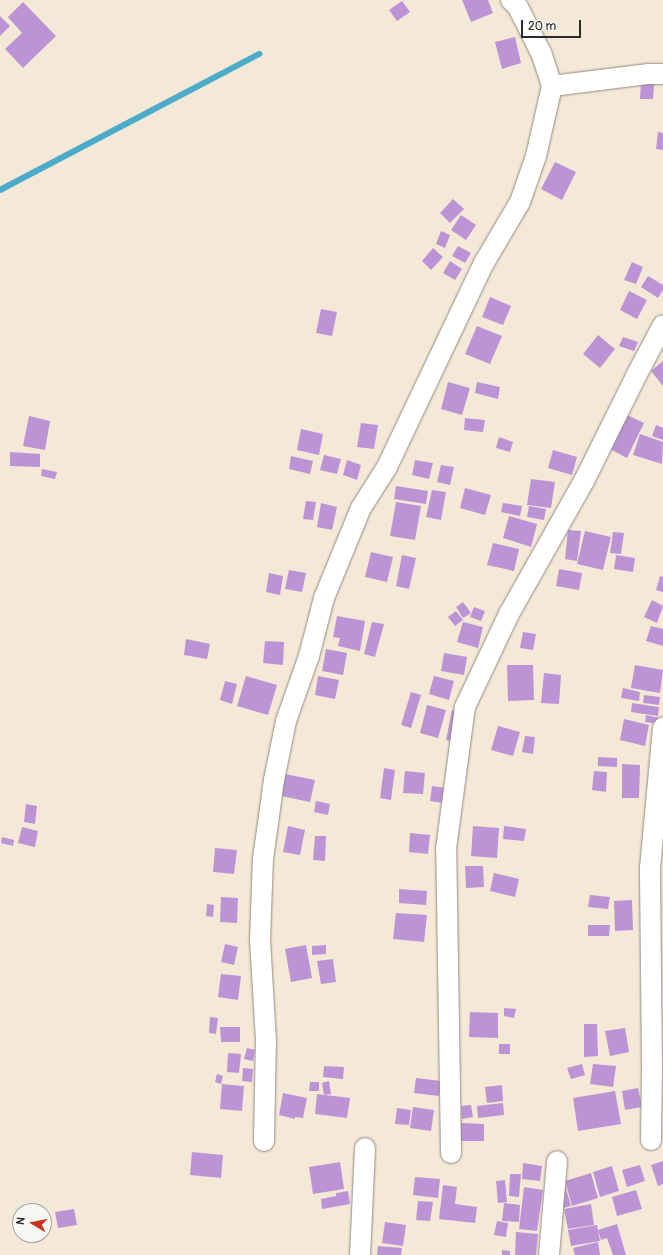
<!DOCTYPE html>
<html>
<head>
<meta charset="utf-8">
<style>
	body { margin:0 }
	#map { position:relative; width:663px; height:1255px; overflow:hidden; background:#f4e9d7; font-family:Pangolin,sans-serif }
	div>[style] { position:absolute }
	.stream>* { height:6px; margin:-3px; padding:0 3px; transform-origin:3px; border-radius:3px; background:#4babca }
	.building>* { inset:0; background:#bc94d6 }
	.roads { filter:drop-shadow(0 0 1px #908a81) drop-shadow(0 0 1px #908a81) }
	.minor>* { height:20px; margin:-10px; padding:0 10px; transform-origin:10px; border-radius:10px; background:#fff }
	span { translate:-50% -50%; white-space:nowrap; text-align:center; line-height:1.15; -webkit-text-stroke:4px #f6f6f2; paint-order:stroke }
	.north { position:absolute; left:12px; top:1203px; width:40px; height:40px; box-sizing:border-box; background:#f6f6f2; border:1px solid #a5a5a2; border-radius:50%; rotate:280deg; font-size:11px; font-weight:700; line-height:16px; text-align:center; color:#2b2b2b }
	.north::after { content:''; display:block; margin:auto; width:14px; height:18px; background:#c8321e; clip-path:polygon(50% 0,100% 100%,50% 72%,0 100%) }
	.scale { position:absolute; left:521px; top:20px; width:60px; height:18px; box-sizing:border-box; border:2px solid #2b2b2b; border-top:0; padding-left:5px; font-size:12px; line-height:14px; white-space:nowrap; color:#2b2b2b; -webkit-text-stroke:3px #f6f6f2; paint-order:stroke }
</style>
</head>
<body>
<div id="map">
	<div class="stream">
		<div style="left:0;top:190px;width:293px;rotate:-27.7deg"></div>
	</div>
	<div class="building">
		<div style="clip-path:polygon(462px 0,488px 0,493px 13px,471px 22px)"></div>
		<div style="clip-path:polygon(402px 1px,410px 12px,397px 21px,389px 10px)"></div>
		<div style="clip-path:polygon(23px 2px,56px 36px,23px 68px,5px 49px,22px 33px,8px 17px)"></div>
		<div style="clip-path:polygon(0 16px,10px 26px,0 36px)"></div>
		<div style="clip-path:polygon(515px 37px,521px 63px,502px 69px,495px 42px)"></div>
		<div style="clip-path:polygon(641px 82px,654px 84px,653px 99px,640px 99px)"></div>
		<div style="clip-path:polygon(658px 132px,663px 133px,663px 150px,656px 149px)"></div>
		<div style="clip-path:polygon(555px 162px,576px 172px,562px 200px,541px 189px)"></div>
		<div style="clip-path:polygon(453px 199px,464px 209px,450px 223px,440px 213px)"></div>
		<div style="clip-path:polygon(461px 215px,476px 225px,466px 240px,451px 230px)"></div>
		<div style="clip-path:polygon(441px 231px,450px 235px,445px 248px,436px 244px)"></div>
		<div style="clip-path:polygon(458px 246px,471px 253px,465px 263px,452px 256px)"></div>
		<div style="clip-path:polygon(433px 248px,443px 257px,431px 270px,422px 261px)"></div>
		<div style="clip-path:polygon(450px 261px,462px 269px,455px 280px,443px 273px)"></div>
		<div style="clip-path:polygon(632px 262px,643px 267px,636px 284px,624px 280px)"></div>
		<div style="clip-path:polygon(648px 276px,663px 285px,663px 290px,658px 298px,641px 287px)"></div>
		<div style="clip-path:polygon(629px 291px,647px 300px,637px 319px,620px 310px)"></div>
		<div style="clip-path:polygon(490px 297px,511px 306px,503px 325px,482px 317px)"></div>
		<div style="clip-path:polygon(321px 309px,337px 312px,332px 336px,316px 333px)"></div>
		<div style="clip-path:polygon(477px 326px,502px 336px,490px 364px,465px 354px)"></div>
		<div style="clip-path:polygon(598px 335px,615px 349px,600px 368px,583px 354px)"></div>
		<div style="clip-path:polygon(623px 337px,638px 342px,634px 351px,619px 346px)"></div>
		<div style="clip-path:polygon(663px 361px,663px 386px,651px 371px)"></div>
		<div style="clip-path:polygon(448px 382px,470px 388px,462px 415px,441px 409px)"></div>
		<div style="clip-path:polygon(477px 382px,500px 387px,498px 399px,475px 393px)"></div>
		<div style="clip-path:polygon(625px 414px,644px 423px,627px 458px,608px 448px)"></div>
		<div style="clip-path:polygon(29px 416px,50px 421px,45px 450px,23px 446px)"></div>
		<div style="clip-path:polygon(465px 418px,485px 420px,483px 432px,464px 430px)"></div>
		<div style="clip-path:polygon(361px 423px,378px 425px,374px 449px,357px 447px)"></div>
		<div style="clip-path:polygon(656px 425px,663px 428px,663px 440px,652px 436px)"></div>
		<div style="clip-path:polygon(301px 429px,323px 434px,319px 455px,297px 450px)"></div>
		<div style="clip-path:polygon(640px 434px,663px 442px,662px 464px,633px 455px)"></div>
		<div style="clip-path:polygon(499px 437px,513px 442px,510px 452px,496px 448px)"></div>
		<div style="clip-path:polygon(553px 450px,577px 457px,572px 475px,548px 468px)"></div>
		<div style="clip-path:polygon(10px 452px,40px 454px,40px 467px,10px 466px)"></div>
		<div style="clip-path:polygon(324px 455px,341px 459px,337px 474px,320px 470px)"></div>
		<div style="clip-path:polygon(291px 456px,313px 461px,310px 474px,289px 469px)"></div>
		<div style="clip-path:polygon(347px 460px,361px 465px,357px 480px,343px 475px)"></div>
		<div style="clip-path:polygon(415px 460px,433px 463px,429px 479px,412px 475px)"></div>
		<div style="clip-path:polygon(441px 465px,454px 467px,450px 485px,437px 482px)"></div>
		<div style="clip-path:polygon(42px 469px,57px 472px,55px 479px,41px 476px)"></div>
		<div style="clip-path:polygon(531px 479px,555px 482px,551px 508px,527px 505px)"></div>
		<div style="clip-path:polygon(396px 486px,428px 491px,426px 504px,394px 499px)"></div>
		<div style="clip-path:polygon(465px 488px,491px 495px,485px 515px,460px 508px)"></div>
		<div style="clip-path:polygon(432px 490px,446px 492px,441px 520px,426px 517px)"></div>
		<div style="clip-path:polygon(306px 501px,316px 502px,313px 520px,303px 519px)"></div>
		<div style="clip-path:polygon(396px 502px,421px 506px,415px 540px,390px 536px)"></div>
		<div style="clip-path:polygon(321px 503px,337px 507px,332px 530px,317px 527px)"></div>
		<div style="clip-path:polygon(503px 503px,522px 506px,520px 516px,501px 512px)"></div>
		<div style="clip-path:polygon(529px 506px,546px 509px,544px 520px,527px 517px)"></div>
		<div style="clip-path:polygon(509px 516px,537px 524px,531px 547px,503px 538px)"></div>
		<div style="clip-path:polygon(568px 530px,581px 531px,577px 561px,565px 559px)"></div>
		<div style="clip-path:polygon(585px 531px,611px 537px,603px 570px,577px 564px)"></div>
		<div style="clip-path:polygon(613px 532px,624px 533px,621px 554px,610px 553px)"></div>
		<div style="clip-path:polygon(493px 543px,519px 549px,514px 571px,487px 565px)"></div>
		<div style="clip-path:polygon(371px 552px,393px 557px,387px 582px,365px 577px)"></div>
		<div style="clip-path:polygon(402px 555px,416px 558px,409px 589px,396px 586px)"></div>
		<div style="clip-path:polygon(616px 555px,635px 558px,633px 572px,614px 569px)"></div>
		<div style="clip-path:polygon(559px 569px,582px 573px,579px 590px,556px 586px)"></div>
		<div style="clip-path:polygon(289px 570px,306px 573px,302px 592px,285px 589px)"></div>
		<div style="clip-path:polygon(269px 573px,283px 576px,280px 595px,266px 592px)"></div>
		<div style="clip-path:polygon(660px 576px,663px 577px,663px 592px,656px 590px)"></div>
		<div style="clip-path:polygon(652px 600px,663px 606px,657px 623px,644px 617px)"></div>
		<div style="clip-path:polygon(463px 602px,471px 613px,463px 618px,456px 607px)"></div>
		<div style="clip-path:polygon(474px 607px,485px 611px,481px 621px,470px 617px)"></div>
		<div style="clip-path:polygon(456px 611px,463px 620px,455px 626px,448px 617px)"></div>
		<div style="clip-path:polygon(337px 616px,365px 621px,360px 651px,338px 646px,340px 638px,333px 637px)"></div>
		<div style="clip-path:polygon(372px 622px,384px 624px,375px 657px,364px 654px)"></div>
		<div style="clip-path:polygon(463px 622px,483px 627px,478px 648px,457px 642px)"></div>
		<div style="clip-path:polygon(651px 626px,663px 629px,663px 646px,646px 641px)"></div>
		<div style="clip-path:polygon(523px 632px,536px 634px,533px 650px,520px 648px)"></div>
		<div style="clip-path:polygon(186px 639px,210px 644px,207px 659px,184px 655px)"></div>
		<div style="clip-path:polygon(265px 641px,284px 642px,283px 665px,263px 663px)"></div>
		<div style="clip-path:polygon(326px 649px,347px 653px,343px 675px,322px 671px)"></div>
		<div style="clip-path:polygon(444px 653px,467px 657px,464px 675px,441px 671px)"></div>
		<div style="clip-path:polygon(507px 665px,533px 665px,534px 700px,508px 701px)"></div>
		<div style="clip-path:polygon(635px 665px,663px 670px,660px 693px,631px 688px)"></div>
		<div style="clip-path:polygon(544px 673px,561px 675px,559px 704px,541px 703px)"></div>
		<div style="clip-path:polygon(246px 676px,277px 685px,268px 715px,237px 706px)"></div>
		<div style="clip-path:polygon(318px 676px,339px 680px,335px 699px,315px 695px)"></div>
		<div style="clip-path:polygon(434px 676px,454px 681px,449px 700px,429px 694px)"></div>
		<div style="clip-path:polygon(225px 681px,237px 684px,232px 704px,220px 700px)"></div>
		<div style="clip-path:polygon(623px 688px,640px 692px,639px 701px,621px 698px)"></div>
		<div style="clip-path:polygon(411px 692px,421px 695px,411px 728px,401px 725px)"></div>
		<div style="clip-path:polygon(644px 695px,660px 697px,659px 705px,643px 703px)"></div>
		<div style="clip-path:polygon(632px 703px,659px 707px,658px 716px,631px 712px)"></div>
		<div style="clip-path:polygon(427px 705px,446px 710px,438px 738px,420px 733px)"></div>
		<div style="clip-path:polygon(452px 710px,462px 712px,456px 742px,446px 740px)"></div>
		<div style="clip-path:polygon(646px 715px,659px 718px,658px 724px,645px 722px)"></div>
		<div style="clip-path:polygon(624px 719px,649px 725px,645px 746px,620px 740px)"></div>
		<div style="clip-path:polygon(498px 726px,520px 732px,513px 756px,491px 750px)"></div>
		<div style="clip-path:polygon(525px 736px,535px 737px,533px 754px,522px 752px)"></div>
		<div style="clip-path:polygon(598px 757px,617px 758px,617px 767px,598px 766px)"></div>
		<div style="clip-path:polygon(622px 764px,640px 765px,639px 798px,622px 798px)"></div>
		<div style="clip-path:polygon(384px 768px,395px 770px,391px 800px,380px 798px)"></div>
		<div style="clip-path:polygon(405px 771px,425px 773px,423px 794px,403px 793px)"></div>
		<div style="clip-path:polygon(594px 771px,607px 772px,606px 792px,592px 790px)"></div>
		<div style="clip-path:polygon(285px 774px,315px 780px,310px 802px,281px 796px)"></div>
		<div style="clip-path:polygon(432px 786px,446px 788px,444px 803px,430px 801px)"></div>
		<div style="clip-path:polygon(316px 801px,330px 804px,328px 815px,314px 812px)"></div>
		<div style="clip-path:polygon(26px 804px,37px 806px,35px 824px,24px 822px)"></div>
		<div style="clip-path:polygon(288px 826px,305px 830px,300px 855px,283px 852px)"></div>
		<div style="clip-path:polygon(473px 826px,499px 828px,497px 858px,471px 856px)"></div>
		<div style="clip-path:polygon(504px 826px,526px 829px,524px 841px,503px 839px)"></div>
		<div style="clip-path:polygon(22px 827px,38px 831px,35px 847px,18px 843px)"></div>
		<div style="clip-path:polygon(410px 833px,430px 835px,428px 854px,409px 852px)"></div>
		<div style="clip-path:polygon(315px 836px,326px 836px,325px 861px,313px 860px)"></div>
		<div style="clip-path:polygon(2px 837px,14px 840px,13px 846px,1px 843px)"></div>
		<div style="clip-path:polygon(215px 848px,237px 850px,234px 874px,213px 872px)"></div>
		<div style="clip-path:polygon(465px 866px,483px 866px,484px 887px,466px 888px)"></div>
		<div style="clip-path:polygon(494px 873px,519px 879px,515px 897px,490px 891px)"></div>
		<div style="clip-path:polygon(399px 889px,427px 891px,426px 905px,399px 903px)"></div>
		<div style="clip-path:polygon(590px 895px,610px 897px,608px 909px,588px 907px)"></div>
		<div style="clip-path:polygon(221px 897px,238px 898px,237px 923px,220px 922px)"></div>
		<div style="clip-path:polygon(632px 900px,633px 930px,615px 931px,614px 901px)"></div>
		<div style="clip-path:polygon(207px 904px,214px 905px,213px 917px,206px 916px)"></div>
		<div style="clip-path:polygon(396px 913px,427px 915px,424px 942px,393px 939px)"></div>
		<div style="clip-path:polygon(588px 925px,610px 925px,609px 936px,588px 936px)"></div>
		<div style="clip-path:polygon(225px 944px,238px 947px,234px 965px,221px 962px)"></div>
		<div style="clip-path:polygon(306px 945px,312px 978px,291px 982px,285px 949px)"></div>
		<div style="clip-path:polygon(326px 945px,326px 954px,312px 955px,312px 946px)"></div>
		<div style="clip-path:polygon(333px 959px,336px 982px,321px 984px,317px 961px)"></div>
		<div style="clip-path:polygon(221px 974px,241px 976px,238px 1000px,218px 997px)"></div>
		<div style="clip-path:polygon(504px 1008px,516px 1009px,514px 1018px,504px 1016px)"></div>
		<div style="clip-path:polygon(470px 1012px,498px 1013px,498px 1038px,469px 1037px)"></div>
		<div style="clip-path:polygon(210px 1017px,218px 1018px,216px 1034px,209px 1033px)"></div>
		<div style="clip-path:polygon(584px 1024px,597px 1024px,598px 1056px,584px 1057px)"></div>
		<div style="clip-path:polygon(220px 1027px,240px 1027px,240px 1042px,221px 1042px)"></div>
		<div style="clip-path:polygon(625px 1028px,629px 1052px,610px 1056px,605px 1031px)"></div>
		<div style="clip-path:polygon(499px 1044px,510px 1044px,510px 1054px,499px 1054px)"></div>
		<div style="clip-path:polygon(247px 1048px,255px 1050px,253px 1061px,244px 1059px)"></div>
		<div style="clip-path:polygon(228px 1053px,241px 1054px,239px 1073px,227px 1072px)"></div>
		<div style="clip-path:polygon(582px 1064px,585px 1075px,571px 1079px,567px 1068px)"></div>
		<div style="clip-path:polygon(593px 1064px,616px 1066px,613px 1087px,590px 1084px)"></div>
		<div style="clip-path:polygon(324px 1066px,344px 1067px,343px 1079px,323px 1077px)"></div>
		<div style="clip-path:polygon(243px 1068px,253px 1069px,252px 1082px,242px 1081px)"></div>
		<div style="clip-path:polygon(217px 1074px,223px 1076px,221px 1084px,215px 1082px)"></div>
		<div style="clip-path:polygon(416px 1078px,441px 1081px,439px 1096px,414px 1093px)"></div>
		<div style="clip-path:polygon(329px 1081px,331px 1094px,324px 1095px,322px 1083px)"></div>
		<div style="clip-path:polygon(310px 1082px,319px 1082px,319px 1091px,309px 1091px)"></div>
		<div style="clip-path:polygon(222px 1084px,244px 1086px,242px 1111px,220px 1109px)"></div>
		<div style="clip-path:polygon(502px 1085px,503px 1101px,487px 1103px,485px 1087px)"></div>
		<div style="clip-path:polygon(638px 1088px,642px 1107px,625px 1110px,622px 1091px)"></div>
		<div style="clip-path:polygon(615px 1091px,621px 1124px,578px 1131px,573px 1098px)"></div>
		<div style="clip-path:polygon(283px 1093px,307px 1098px,303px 1118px,295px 1117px,295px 1119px,279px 1115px)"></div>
		<div style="clip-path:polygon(317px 1094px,350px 1098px,347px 1118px,315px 1114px)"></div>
		<div style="clip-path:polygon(503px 1103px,504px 1115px,478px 1118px,477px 1106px)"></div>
		<div style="clip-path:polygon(471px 1105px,473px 1117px,462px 1119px,461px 1106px)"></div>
		<div style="clip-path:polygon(413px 1107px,434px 1110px,431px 1131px,410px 1128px)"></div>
		<div style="clip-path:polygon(397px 1108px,411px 1110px,409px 1125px,395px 1124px)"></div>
		<div style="clip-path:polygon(461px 1123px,484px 1124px,484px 1141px,461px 1141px)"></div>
		<div style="clip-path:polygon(192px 1152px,223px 1155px,221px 1178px,190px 1175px)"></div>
		<div style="clip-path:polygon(663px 1161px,663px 1184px,658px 1186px,651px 1165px)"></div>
		<div style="clip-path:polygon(340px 1162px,344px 1189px,313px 1194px,309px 1167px)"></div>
		<div style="clip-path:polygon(523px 1163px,542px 1166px,540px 1181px,522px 1179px)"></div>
		<div style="clip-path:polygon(640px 1165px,645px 1181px,627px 1187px,622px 1170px)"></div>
		<div style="clip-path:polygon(612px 1166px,619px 1191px,600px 1197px,593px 1172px)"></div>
		<div style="clip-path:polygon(591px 1173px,598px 1198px,572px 1206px,565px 1181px)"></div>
		<div style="clip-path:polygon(510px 1174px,521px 1174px,519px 1197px,509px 1196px)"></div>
		<div style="clip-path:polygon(415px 1177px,440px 1179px,438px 1198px,413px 1195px)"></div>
		<div style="clip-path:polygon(505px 1180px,507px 1202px,498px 1203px,496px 1181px)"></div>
		<div style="clip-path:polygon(443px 1185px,457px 1187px,455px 1204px,477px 1207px,475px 1223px,439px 1219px)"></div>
		<div style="clip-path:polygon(565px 1185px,571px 1206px,563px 1208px,557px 1188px)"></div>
		<div style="clip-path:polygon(524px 1187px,543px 1190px,537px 1231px,519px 1229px)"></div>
		<div style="clip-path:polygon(636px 1190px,642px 1209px,617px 1216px,612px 1197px)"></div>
		<div style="clip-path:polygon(348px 1191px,350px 1204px,322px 1209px,321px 1199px,336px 1196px,336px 1193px)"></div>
		<div style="clip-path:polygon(418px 1201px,433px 1202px,430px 1221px,416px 1220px)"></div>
		<div style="clip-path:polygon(504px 1203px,520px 1205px,519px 1222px,502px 1221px)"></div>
		<div style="clip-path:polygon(591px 1204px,594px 1225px,568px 1229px,564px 1209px)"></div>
		<div style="clip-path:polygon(74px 1209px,77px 1225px,58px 1228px,55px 1212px)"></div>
		<div style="clip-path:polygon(497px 1221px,508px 1223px,506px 1237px,494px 1235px)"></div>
		<div style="clip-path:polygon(385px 1222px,406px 1225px,403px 1246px,382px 1243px)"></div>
		<div style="clip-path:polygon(617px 1224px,626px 1255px,613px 1255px,607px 1238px,601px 1240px,598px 1230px)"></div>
		<div style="clip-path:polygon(597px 1225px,600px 1241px,571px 1246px,568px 1230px)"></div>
		<div style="clip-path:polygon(516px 1232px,538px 1234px,536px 1255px,515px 1255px)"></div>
		<div style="clip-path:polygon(598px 1242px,600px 1255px,575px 1255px,573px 1248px)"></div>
		<div style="clip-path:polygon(378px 1246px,402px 1248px,401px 1255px,377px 1255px)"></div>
		<div style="clip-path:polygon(502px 1250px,510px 1251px,510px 1255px,502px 1255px)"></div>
	</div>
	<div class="roads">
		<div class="minor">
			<div style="left:552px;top:86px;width:98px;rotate:-7.1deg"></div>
			<div style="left:649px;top:74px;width:14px"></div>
			<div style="left:651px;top:1140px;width:74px;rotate:-89.2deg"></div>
			<div style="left:652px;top:1066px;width:198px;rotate:-90.6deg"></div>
			<div style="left:650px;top:868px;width:141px;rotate:-84.7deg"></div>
			<div style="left:264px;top:1141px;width:100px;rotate:-88.9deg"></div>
			<div style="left:266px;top:1041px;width:101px;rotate:-93.4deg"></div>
			<div style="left:260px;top:940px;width:81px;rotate:-87.9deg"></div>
			<div style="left:263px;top:859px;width:80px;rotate:-82.1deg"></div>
			<div style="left:274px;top:780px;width:60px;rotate:-78.5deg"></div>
			<div style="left:286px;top:721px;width:69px;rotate:-70.5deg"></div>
			<div style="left:309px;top:656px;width:60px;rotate:-75.5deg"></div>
			<div style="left:324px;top:598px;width:97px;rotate:-67.7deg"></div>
			<div style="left:361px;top:508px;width:49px;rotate:-57.6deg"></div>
			<div style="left:387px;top:467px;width:226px;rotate:-64.6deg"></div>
			<div style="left:484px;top:263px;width:71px;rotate:-59.5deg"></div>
			<div style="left:520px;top:202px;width:49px;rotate:-70.8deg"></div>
			<div style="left:536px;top:156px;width:72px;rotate:-77.1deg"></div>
			<div style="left:552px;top:86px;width:35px;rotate:-108deg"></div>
			<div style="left:541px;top:53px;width:51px;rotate:-116.6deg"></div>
			<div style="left:518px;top:7px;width:10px;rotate:-135deg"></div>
			<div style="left:451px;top:1153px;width:304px;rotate:-90.9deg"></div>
			<div style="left:446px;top:849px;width:143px;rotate:-82.4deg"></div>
			<div style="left:465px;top:707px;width:103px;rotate:-64.7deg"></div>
			<div style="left:509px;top:614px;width:153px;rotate:-60.6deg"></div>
			<div style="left:584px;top:481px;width:119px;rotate:-63.6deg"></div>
			<div style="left:637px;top:374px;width:55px;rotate:-62deg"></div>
			<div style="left:360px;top:1255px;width:107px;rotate:-87.3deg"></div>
			<div style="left:549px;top:1255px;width:94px;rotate:-85.1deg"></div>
		</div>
	</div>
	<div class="north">N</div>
	<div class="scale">20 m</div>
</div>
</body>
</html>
